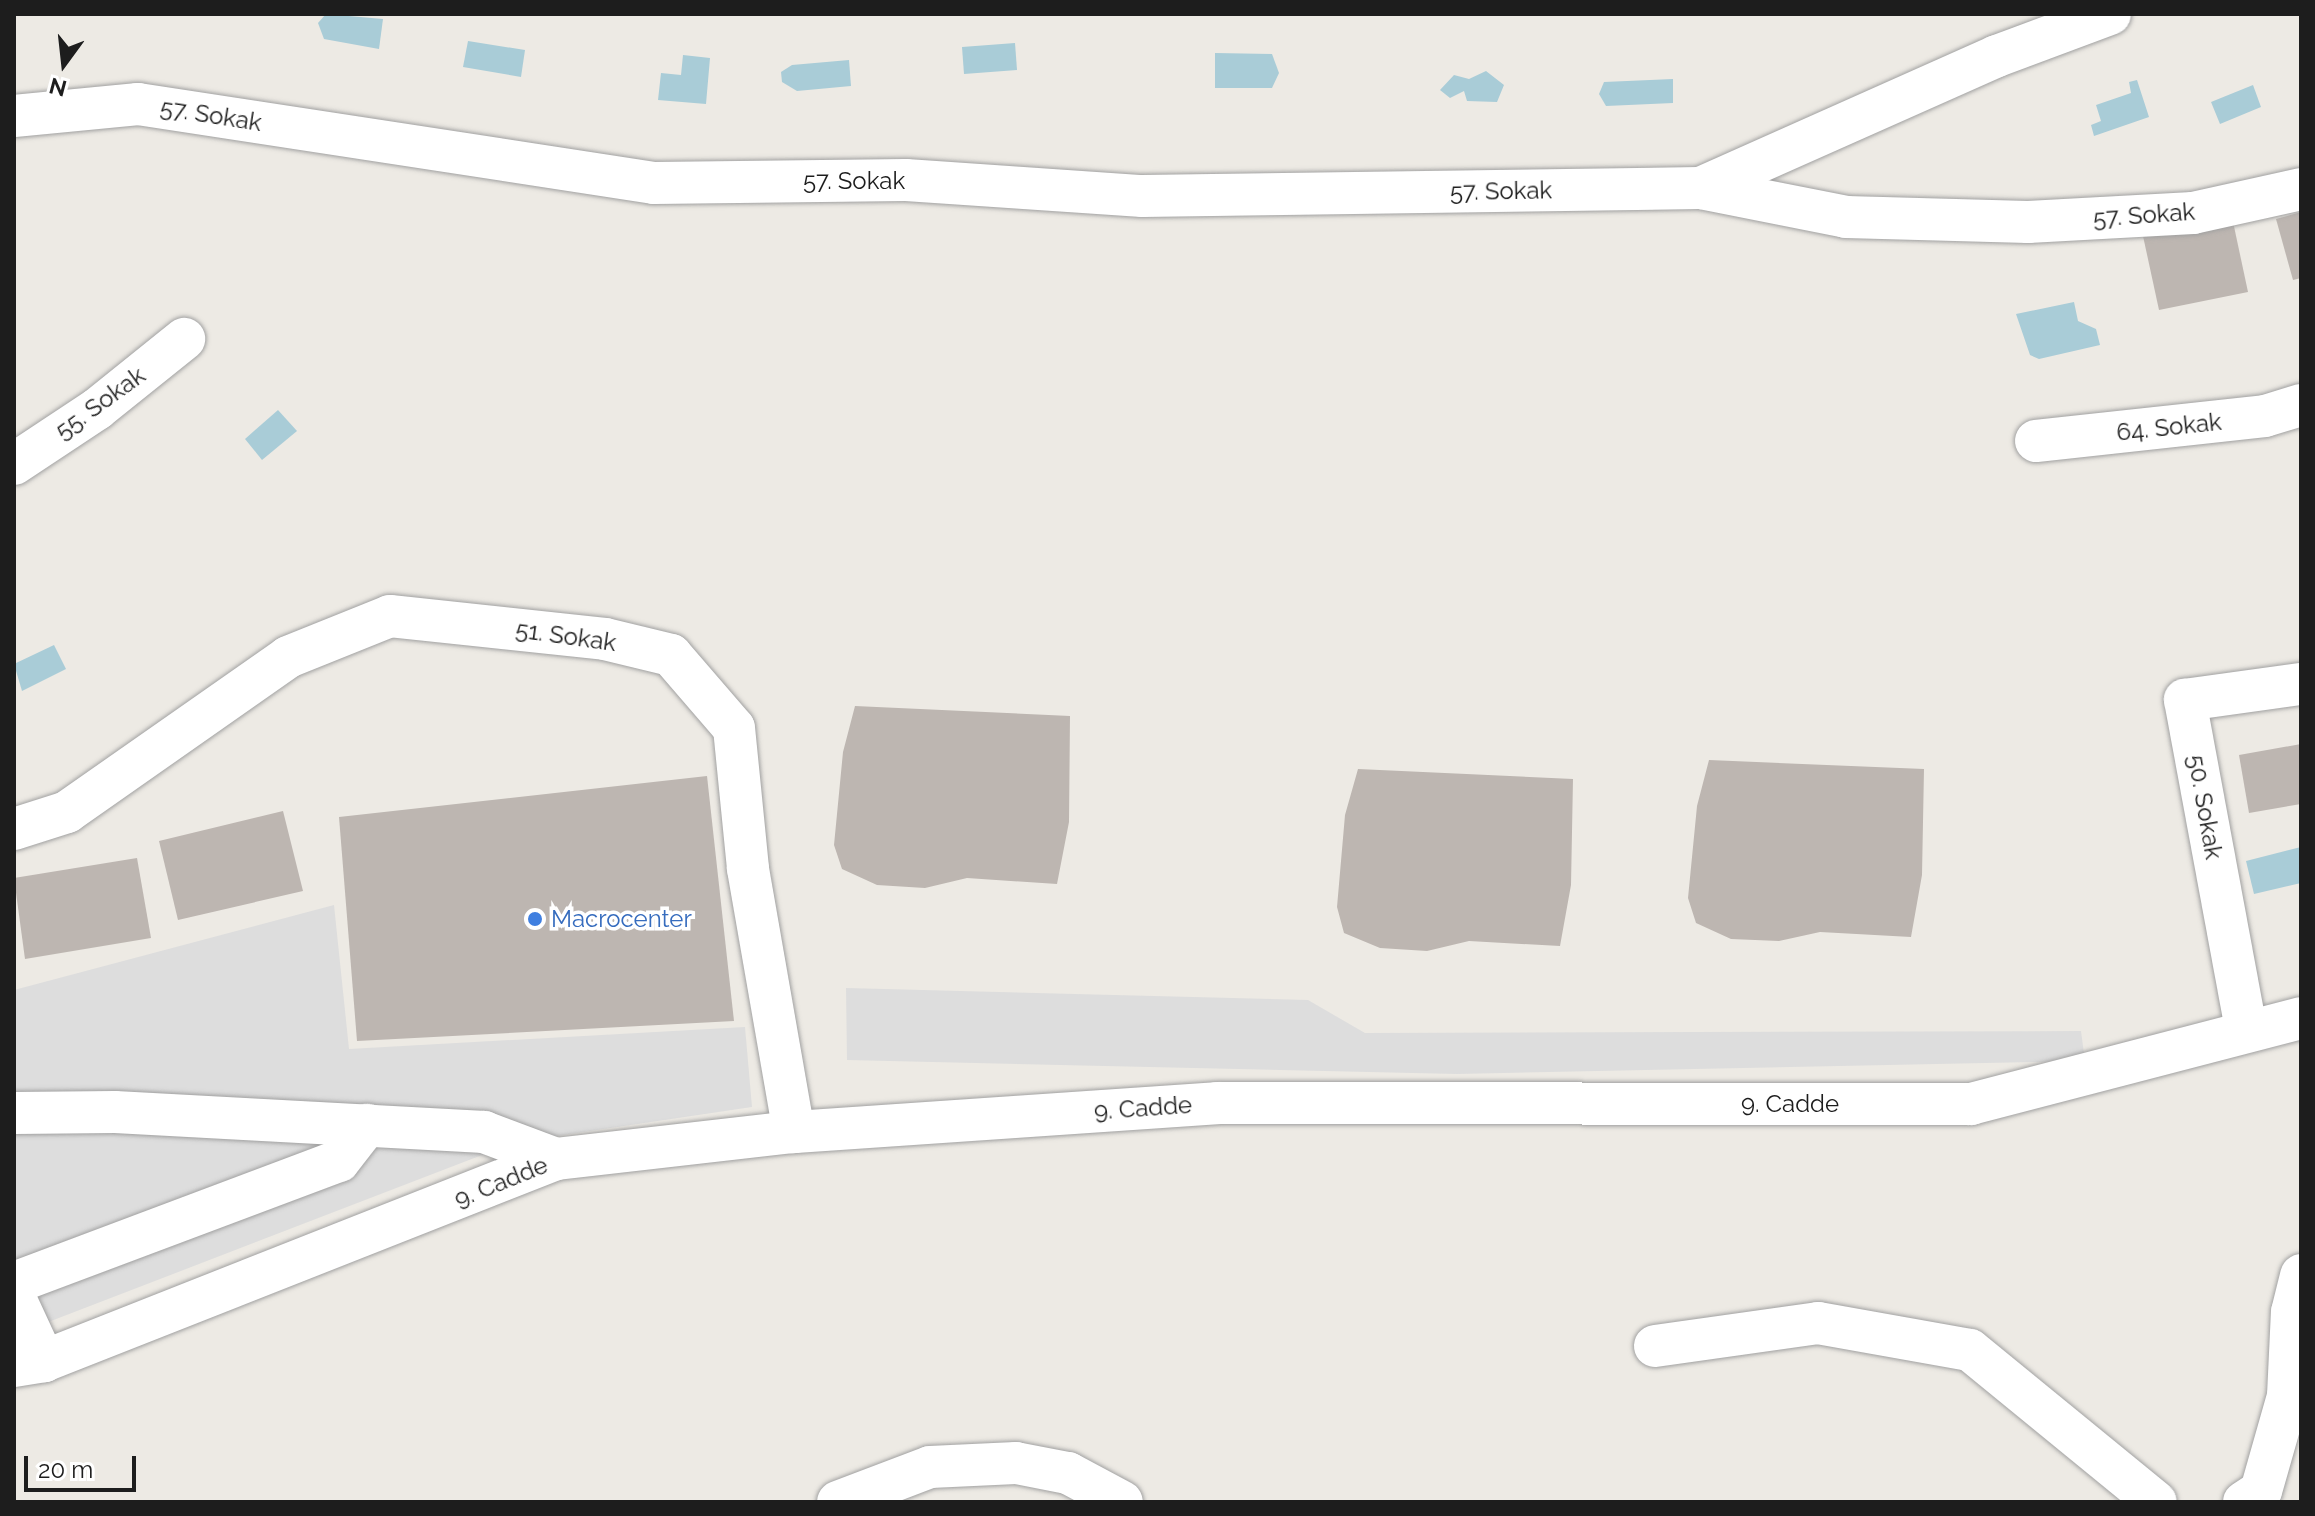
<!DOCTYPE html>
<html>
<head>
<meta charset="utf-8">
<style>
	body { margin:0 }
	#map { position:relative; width:2315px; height:1516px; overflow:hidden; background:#edeae4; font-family:Raleway,sans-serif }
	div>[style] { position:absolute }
	.parking>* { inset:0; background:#ddd }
	.water>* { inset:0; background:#a9ccd7 }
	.building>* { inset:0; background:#bdb6b1 }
	.roads { filter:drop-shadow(0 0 2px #a1a1a1) drop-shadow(0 0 2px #a1a1a1) }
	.minor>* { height:42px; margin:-21px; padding:0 21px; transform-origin:21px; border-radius:21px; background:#fff }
	.dots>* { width:22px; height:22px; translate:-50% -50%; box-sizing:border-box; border:4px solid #fff; border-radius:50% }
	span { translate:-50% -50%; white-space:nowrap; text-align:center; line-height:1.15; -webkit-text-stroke:7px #fff; paint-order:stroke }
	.street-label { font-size:24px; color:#1d1d1d }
	.shop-label { font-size:24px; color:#366cbe }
	.left { translate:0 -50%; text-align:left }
	.frame { position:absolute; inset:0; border:16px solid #1d1d1d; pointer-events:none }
	.north { position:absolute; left:24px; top:24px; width:80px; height:80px; -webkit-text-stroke:6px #fff; paint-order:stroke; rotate:195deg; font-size:22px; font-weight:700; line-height:32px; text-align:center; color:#1d1d1d }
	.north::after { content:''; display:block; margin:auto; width:28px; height:36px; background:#1d1d1d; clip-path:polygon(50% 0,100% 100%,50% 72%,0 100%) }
	.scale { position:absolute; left:24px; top:1456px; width:112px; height:36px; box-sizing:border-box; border:4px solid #1d1d1d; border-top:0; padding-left:10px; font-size:24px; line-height:28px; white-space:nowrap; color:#1d1d1d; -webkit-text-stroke:6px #fff; paint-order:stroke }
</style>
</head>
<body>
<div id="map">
	<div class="parking">
		<div style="clip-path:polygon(334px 905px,349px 1049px,745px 1027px,752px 1107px,516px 1142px,25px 1331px,14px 1296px,14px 990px)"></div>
		<div style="clip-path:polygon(846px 988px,1308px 1000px,1365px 1033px,2081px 1031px,2085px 1061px,1457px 1074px,847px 1060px)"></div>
	</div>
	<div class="water">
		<div style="clip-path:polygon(326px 14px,383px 19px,379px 49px,324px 39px,318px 23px)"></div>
		<div style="clip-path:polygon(468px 41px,525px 50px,521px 77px,463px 67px)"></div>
		<div style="clip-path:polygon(1015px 43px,1017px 70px,964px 74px,962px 47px)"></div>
		<div style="clip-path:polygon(1215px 53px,1272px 54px,1279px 73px,1272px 88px,1215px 88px)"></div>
		<div style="clip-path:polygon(683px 55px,710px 58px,706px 104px,658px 100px,661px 73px,681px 75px)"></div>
		<div style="clip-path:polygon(849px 60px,851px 86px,797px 91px,782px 82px,781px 72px,792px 65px)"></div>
		<div style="clip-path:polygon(1486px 71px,1504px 85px,1497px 102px,1467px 101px,1464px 91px,1450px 98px,1440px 90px,1454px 75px,1469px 79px)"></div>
		<div style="clip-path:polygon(1673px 79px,1673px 103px,1606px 106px,1599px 94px,1604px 82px)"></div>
		<div style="clip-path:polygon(2137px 80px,2149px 117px,2094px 136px,2091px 125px,2101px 121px,2096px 105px,2131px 93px,2129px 82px)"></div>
		<div style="clip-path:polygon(2253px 85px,2261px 107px,2220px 124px,2211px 102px)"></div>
		<div style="clip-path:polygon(2074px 302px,2078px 321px,2096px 329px,2100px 345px,2039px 359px,2030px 355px,2016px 314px)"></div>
		<div style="clip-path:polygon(278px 410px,297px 431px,262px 460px,245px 439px)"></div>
		<div style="clip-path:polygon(54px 645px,66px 669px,22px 691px,14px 664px)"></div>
		<div style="clip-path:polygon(2301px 847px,2301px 883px,2254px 894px,2246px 861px)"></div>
	</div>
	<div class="building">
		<div style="clip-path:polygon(2301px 212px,2301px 278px,2293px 280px,2276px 219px)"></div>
		<div style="clip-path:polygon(2232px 217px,2248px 292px,2159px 310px,2143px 236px)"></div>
		<div style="clip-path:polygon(855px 706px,1070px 716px,1069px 822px,1057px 884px,967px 878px,925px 888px,877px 885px,842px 869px,834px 845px,843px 752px)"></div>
		<div style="clip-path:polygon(2301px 744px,2301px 804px,2249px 813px,2239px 755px)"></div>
		<div style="clip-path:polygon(1709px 760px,1924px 769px,1922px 875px,1911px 937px,1820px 932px,1779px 941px,1731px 939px,1696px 923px,1688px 898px,1697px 806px)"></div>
		<div style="clip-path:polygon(1358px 769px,1573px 779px,1571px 885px,1560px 946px,1469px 941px,1427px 951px,1380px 948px,1344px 933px,1337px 907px,1345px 815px)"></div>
		<div style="clip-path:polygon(707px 776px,734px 1021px,357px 1041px,339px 817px)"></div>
		<div style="clip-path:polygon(283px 811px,303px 891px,178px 920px,159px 841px)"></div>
		<div style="clip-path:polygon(137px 858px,151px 938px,25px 959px,14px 878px)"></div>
	</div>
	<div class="roads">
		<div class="minor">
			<div style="left:2110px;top:14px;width:121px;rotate:159.6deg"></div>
			<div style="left:1997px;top:56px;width:325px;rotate:156deg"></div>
			<div style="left:1700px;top:188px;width:149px;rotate:11.2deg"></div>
			<div style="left:1846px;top:217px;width:182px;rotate:1.6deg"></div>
			<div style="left:2028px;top:222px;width:165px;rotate:-3.1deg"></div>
			<div style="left:2193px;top:213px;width:111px;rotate:-12.5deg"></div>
			<div style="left:14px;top:116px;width:125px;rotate:-5.5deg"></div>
			<div style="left:138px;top:104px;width:522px;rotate:8.7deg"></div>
			<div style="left:654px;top:183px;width:252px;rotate:-0.7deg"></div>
			<div style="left:906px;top:180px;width:237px;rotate:3.9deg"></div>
			<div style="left:1142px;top:196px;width:558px;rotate:-0.82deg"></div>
			<div style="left:2036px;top:441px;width:230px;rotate:-6.2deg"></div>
			<div style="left:2265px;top:416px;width:38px;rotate:-17deg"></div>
			<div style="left:14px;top:464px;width:100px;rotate:-33.5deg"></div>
			<div style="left:97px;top:409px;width:112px;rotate:-38.8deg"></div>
			<div style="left:14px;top:829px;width:56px;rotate:-17.8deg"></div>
			<div style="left:67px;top:812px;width:270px;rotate:-35deg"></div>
			<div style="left:288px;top:657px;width:110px;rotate:-21.9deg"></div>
			<div style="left:390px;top:616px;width:216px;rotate:6.1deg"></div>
			<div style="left:605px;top:639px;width:68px;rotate:13.6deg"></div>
			<div style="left:671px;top:655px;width:96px;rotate:49.2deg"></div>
			<div style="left:734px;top:728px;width:142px;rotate:84.3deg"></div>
			<div style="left:748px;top:869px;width:267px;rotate:80.1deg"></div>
			<div style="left:2246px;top:1029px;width:335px;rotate:-100.5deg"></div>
			<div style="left:2185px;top:700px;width:117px;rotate:-7.9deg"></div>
			<div style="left:14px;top:1113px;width:101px;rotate:-0.6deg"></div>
			<div style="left:115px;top:1112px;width:370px;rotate:3.1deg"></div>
			<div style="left:484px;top:1132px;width:77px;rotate:20.6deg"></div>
			<div style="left:14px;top:1283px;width:347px;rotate:-20.6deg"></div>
			<div style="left:339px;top:1161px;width:46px;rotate:-52.1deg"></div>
			<div style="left:14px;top:1296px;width:72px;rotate:65.2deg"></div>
			<div style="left:1655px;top:1346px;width:165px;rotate:-8deg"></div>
			<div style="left:1818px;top:1323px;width:154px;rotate:10.1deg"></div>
			<div style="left:1970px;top:1350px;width:240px;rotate:39.3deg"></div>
			<div style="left:14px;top:1366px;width:30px;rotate:-9deg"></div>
			<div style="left:44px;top:1361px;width:550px;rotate:-21.53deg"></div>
			<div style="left:556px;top:1159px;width:240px;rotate:-6.5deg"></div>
			<div style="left:794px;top:1132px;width:424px;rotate:-3.9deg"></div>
			<div style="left:1217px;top:1103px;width:754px;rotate:0.08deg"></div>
			<div style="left:1971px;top:1104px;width:341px;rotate:-14.6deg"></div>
			<div style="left:838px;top:1502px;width:98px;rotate:-20.8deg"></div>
			<div style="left:930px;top:1467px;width:86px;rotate:-2.7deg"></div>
			<div style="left:1016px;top:1463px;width:53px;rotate:10.9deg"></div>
			<div style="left:1068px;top:1473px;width:61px;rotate:28.2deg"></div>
			<div style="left:2244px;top:1502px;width:20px;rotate:-33deg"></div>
			<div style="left:2261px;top:1491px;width:99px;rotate:-74.1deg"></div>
			<div style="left:2288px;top:1396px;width:84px;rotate:-87.3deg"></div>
			<div style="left:2292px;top:1312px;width:38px;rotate:-76deg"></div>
		</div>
	</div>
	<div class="dots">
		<div style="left:535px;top:919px;background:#3f7fe0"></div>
	</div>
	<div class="street-label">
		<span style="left:211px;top:115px;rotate:9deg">57. Sokak</span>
		<span style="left:854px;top:181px">57. Sokak</span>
		<span style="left:1501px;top:191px;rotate:-1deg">57. Sokak</span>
		<span style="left:2144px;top:215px;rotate:-4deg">57. Sokak</span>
		<span style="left:100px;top:403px;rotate:-36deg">55. Sokak</span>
		<span style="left:2169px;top:427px;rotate:-6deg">64. Sokak</span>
		<span style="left:566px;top:636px;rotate:8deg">51. Sokak</span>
		<span style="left:2205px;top:807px;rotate:80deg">50. Sokak</span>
		<span style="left:1790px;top:1104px">9. Cadde</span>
		<span style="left:1143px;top:1108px;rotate:-4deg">9. Cadde</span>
		<span style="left:501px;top:1182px;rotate:-22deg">9. Cadde</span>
	</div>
	<div class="shop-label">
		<span class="left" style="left:551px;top:919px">Macrocenter</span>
	</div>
	<div class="frame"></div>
	<div class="north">N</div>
	<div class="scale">20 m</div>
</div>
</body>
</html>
